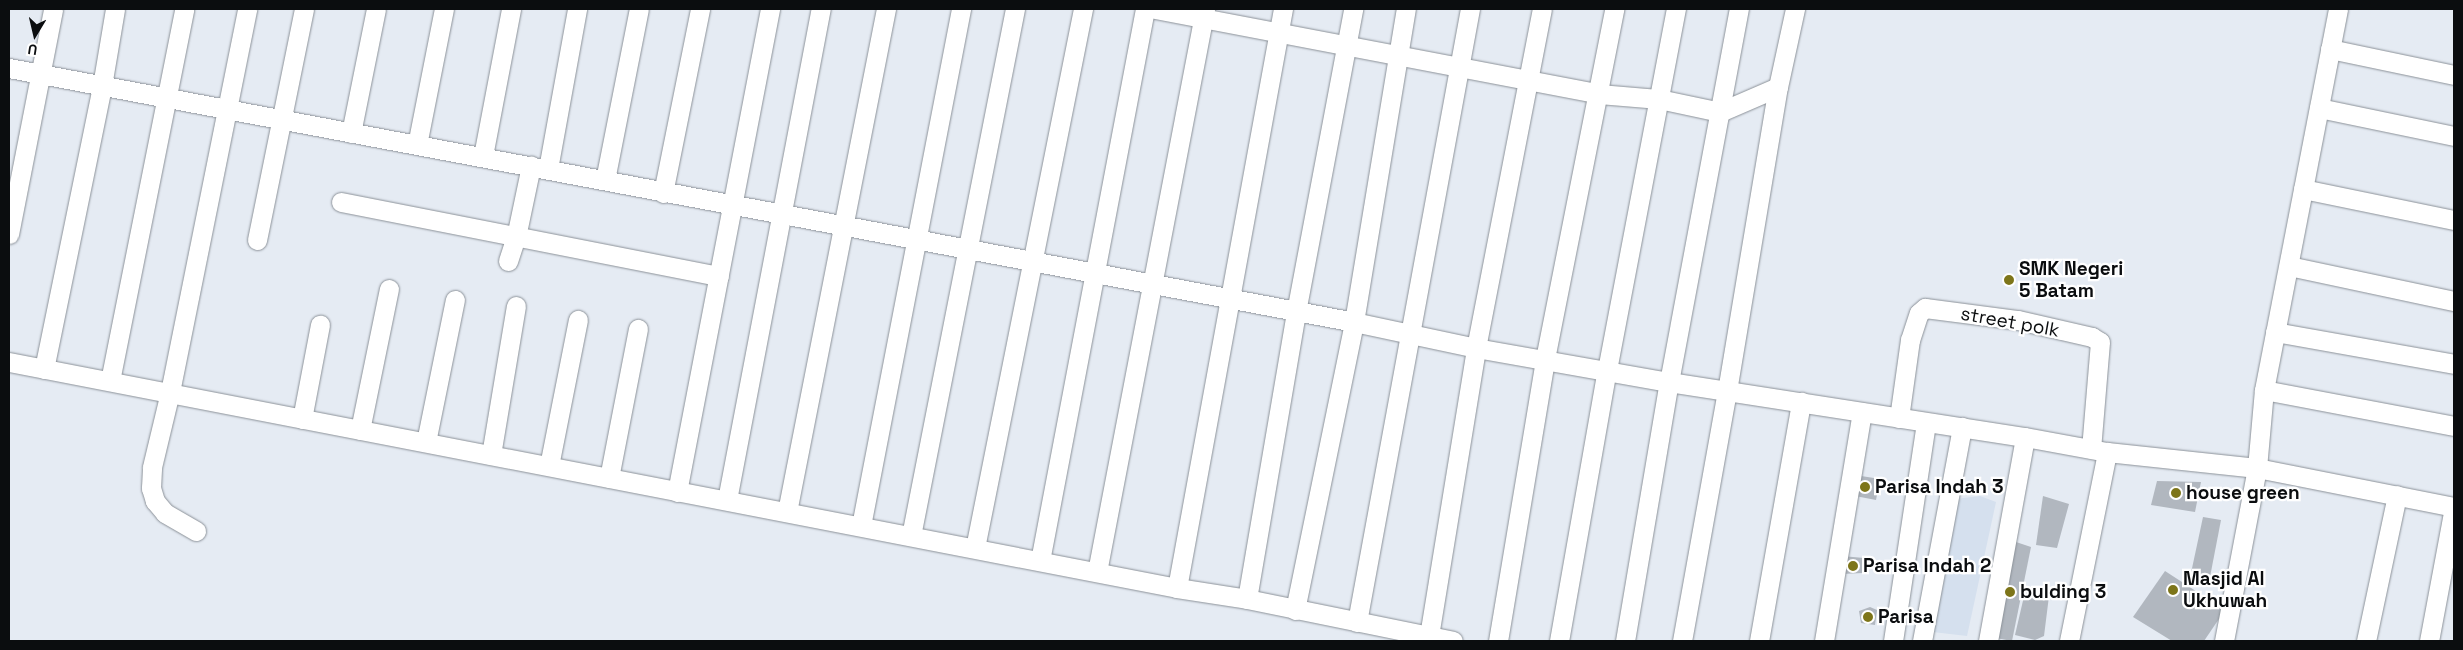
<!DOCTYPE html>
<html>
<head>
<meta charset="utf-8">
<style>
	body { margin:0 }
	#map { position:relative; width:2463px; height:650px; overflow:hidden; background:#e5ebf3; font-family:"Space Grotesk",sans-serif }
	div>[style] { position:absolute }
	.built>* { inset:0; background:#d5e0ee }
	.building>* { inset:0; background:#b1b7bf }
	.roads { filter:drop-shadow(0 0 1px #8b9198) drop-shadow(0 0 1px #8b9198) }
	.minor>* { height:19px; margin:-9.5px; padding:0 9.5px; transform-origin:9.5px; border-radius:9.5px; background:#fff }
	.dots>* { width:14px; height:14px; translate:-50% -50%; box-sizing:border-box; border:2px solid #fff; border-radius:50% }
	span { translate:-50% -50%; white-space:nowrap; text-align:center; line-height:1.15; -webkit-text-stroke:4.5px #fff; paint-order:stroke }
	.poi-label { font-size:19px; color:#0b0d0f; font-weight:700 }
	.left { translate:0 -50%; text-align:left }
	.street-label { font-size:19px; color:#0b0d0f }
	.frame { position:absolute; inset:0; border:10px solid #0b0d0f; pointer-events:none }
	.north { position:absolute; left:10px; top:10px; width:50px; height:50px; -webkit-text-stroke:4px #fff; paint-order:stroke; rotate:189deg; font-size:14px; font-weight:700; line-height:20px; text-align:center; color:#0b0d0f }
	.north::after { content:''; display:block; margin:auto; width:18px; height:22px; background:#0b0d0f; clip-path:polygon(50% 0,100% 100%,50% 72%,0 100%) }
</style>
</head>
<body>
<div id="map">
	<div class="built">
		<div style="clip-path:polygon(1980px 496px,1996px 502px,1967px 636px,1924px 631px,1947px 500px)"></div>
	</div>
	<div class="building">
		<div style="clip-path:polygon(1855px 475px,1880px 479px,1876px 500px,1850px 495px)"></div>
		<div style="clip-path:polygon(2157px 481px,2201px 482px,2195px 512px,2151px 505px)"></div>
		<div style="clip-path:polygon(2043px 496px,2069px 504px,2057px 548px,2036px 545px)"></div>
		<div style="clip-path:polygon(2203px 517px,2221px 520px,2210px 577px,2191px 573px)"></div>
		<div style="clip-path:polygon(2007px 539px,2031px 547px,2012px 641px,1990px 637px)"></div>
		<div style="clip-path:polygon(1842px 556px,1864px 558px,1863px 573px,1841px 574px)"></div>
		<div style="clip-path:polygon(2165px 571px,2225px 610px,2204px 641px,2172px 641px,2133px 617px)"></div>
		<div style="clip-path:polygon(2025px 592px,2049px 596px,2044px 636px,2035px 640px,2015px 635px)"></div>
		<div style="clip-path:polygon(1870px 607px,1877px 610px,1875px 625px,1861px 623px,1859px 611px)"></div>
	</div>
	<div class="roads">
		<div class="minor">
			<div style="left:1155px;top:9px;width:452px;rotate:10.8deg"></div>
			<div style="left:1599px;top:94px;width:60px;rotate:4.8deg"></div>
			<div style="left:1659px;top:99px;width:62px;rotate:12deg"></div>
			<div style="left:1720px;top:112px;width:63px;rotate:-23.3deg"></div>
			<div style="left:2330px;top:49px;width:127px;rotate:11.8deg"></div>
			<div style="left:9px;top:68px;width:1369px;rotate:10.69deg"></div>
			<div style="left:1354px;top:322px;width:125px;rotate:12deg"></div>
			<div style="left:1476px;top:348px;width:196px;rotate:10deg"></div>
			<div style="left:1669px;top:382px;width:360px;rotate:8.8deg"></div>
			<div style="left:2025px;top:437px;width:83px;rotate:10.4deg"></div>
			<div style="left:2107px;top:452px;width:151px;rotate:6.1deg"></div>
			<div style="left:2257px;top:468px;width:201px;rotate:11.2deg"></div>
			<div style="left:2319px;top:108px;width:138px;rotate:11.7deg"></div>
			<div style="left:351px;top:133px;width:126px;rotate:-78.6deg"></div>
			<div style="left:417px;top:145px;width:139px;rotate:-78.8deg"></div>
			<div style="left:483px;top:156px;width:150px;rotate:-79.2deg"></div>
			<div style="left:548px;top:169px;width:163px;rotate:-79.7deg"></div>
			<div style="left:605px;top:180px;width:174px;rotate:-78.8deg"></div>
			<div style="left:2303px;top:189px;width:154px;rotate:11.6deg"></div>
			<div style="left:663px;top:193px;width:188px;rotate:-78.6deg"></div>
			<div style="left:341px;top:202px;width:385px;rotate:11.1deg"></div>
			<div style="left:9px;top:234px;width:229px;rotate:-78.9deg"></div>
			<div style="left:257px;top:240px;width:236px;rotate:-78.5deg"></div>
			<div style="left:508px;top:261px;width:25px;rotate:-72deg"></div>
			<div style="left:516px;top:237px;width:73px;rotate:-78.1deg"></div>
			<div style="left:2289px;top:266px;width:169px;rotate:12deg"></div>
			<div style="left:2275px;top:332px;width:182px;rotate:10.1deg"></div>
			<div style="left:9px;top:362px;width:1190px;rotate:10.95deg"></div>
			<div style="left:1177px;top:588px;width:71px;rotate:8.9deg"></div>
			<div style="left:1247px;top:599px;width:210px;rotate:11.5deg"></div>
			<div style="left:44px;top:369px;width:289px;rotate:-78.4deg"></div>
			<div style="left:102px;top:86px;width:78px;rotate:-80.4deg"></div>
			<div style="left:110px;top:381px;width:379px;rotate:-78.7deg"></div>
			<div style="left:2264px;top:390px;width:193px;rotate:10.7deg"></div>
			<div style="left:1899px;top:418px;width:79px;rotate:-82deg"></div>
			<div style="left:1910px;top:340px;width:28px;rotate:-72deg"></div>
			<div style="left:1919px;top:313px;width:8px;rotate:-40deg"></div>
			<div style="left:1925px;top:308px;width:94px;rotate:7.4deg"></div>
			<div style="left:2018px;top:320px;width:76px;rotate:12.9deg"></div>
			<div style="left:2092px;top:337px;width:9px;rotate:32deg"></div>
			<div style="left:2100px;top:342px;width:107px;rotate:94.8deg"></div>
			<div style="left:302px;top:419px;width:96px;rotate:-79.2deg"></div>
			<div style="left:360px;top:430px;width:144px;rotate:-78.4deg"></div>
			<div style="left:426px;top:442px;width:145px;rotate:-78.5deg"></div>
			<div style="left:491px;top:455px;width:151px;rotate:-80.5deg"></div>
			<div style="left:549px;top:466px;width:149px;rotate:-78.8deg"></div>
			<div style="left:609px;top:478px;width:152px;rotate:-79deg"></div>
			<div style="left:677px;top:492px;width:492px;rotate:-79.1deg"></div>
			<div style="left:727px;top:500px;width:500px;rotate:-79.2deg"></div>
			<div style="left:787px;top:512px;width:513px;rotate:-78.87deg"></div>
			<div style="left:861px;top:526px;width:527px;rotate:-79.05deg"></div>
			<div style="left:196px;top:531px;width:36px;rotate:-150deg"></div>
			<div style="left:165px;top:513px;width:16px;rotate:-130deg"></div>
			<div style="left:155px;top:501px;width:14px;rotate:-107deg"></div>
			<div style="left:151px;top:488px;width:21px;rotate:-87deg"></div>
			<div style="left:152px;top:467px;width:77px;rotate:-76.5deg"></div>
			<div style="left:170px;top:392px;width:391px;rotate:-78.6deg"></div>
			<div style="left:911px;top:536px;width:537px;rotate:-78.84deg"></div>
			<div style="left:975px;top:548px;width:550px;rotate:-78.67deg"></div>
			<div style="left:1040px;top:561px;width:562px;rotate:-79.23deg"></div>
			<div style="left:1097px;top:572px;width:573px;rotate:-79.14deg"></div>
			<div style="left:1177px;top:588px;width:589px;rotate:-79.63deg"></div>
			<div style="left:1247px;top:599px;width:291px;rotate:-80.3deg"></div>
			<div style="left:1296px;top:312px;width:308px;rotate:-79.3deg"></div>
			<div style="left:1295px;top:610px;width:294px;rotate:-78.4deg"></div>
			<div style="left:1354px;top:322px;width:317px;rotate:-80.6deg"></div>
			<div style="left:1357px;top:622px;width:623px;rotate:-79.56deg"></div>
			<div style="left:1429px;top:636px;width:292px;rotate:-80.7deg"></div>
			<div style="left:1476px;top:348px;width:345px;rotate:-79deg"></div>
			<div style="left:1498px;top:641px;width:286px;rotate:-80.5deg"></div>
			<div style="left:1545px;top:359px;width:357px;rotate:-78.8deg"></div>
			<div style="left:1559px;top:641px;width:275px;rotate:-80deg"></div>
			<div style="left:1607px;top:370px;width:368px;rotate:-79.2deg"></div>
			<div style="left:1625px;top:641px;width:263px;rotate:-80.4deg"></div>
			<div style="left:1669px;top:382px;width:380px;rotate:-79.4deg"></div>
			<div style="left:1682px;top:641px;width:254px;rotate:-79.8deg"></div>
			<div style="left:1727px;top:391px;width:308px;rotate:-80.5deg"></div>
			<div style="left:1778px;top:87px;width:80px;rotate:-77.7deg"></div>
			<div style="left:1759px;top:641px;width:243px;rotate:-80deg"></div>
			<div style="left:1824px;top:641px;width:232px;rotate:-80.6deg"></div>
			<div style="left:1893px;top:641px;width:220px;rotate:-81.4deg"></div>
			<div style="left:1922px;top:641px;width:218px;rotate:-79.4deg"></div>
			<div style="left:1988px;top:641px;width:207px;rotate:-79.7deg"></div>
			<div style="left:2069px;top:641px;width:193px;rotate:-78.6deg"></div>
			<div style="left:2224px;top:641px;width:176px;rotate:-79.2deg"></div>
			<div style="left:2257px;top:468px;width:78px;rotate:-84.9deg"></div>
			<div style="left:2264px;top:390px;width:388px;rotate:-79deg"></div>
			<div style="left:2366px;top:641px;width:149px;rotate:-78deg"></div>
			<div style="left:2429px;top:641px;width:136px;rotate:-79.4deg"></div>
		</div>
	</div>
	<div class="dots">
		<div style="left:2009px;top:280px;background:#7d7519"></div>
		<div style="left:1865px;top:487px;background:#7d7519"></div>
		<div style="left:2176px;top:493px;background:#7d7519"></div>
		<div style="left:1853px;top:566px;background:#7d7519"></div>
		<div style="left:2173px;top:590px;background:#7d7519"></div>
		<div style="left:2010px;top:592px;background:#7d7519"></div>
		<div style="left:1868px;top:617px;background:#7d7519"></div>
	</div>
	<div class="poi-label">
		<span class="left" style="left:2019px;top:280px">SMK Negeri<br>5 Batam</span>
		<span class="left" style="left:1875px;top:487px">Parisa Indah 3</span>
		<span class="left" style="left:2186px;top:493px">house green</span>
		<span class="left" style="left:1863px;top:566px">Parisa Indah 2</span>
		<span class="left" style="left:2183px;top:590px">Masjid Al<br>Ukhuwah</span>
		<span class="left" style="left:2020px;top:592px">bulding 3</span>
		<span class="left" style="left:1878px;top:617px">Parisa</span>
	</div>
	<div class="street-label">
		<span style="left:2010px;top:322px;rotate:10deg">street polk</span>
	</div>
	<div class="frame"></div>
	<div class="north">U</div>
</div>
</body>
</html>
